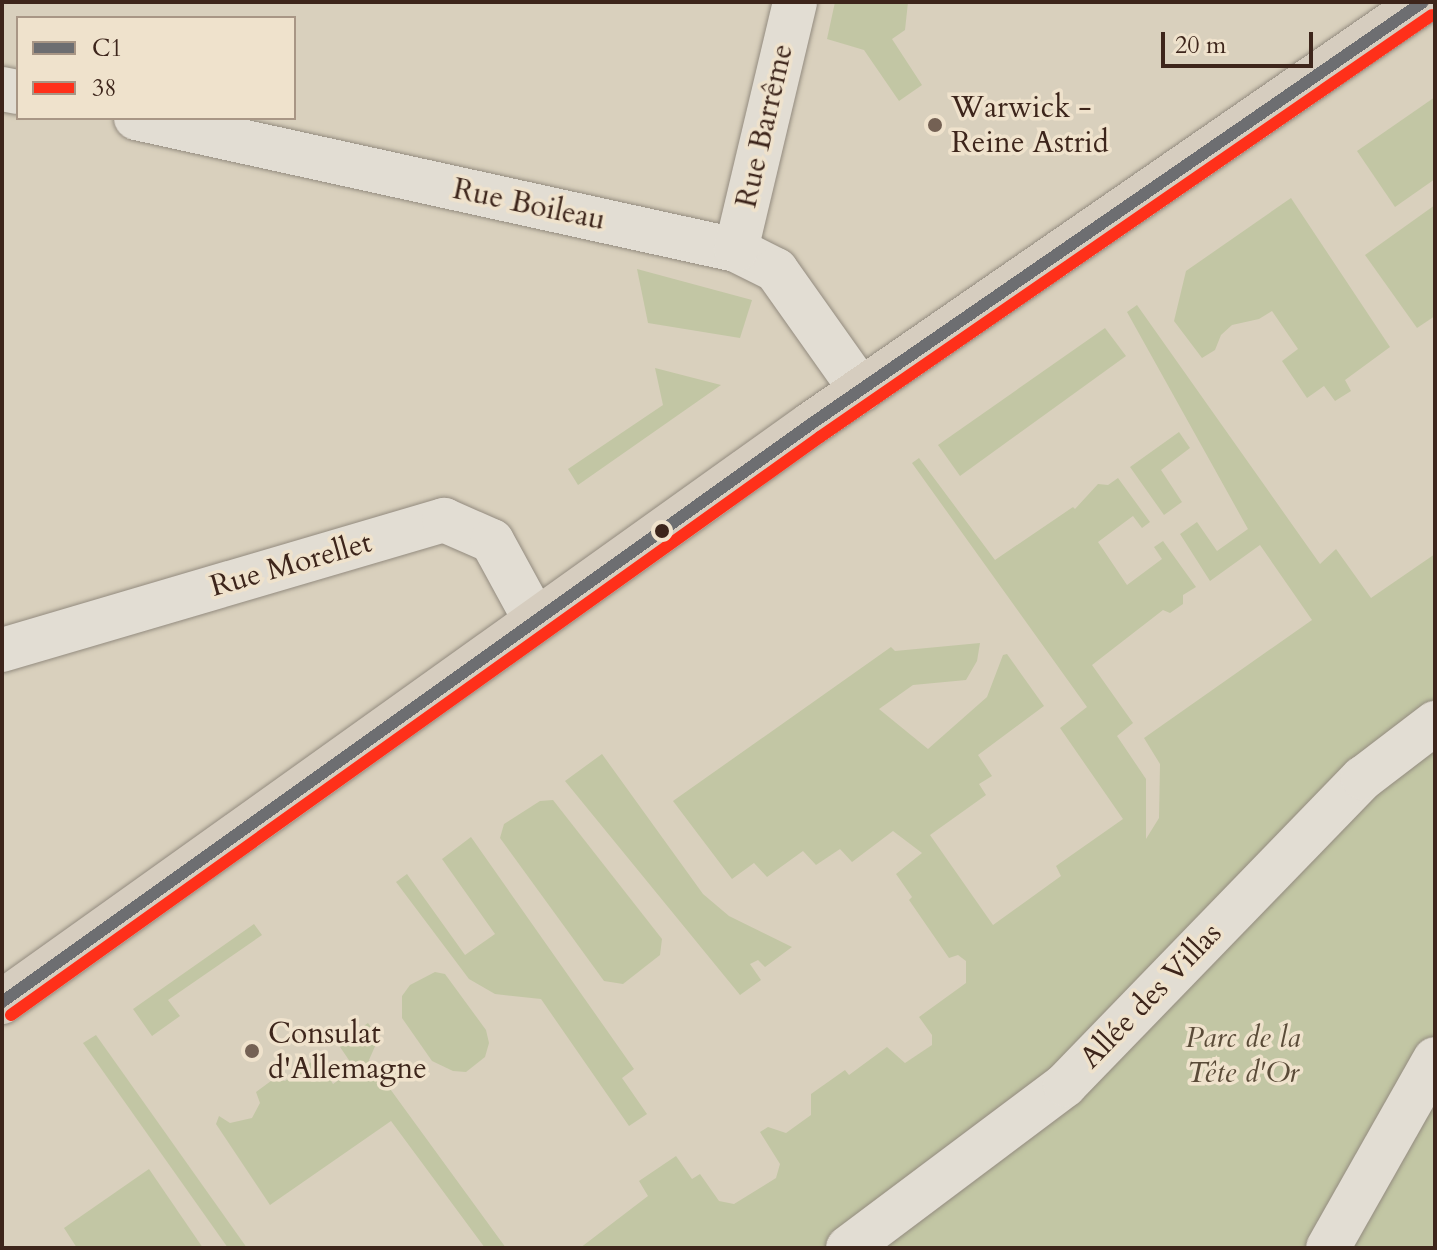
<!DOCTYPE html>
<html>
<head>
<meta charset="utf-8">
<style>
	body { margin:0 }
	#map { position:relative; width:1437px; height:1250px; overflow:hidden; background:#d9d0bd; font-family:Cardo,serif }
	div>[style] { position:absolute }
	.green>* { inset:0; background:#c2c6a4 }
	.roads { filter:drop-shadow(0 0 2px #938b7f) drop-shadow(0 0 2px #938b7f) }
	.minor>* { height:44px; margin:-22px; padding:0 22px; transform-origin:22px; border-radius:22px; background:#e2ddd3 }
	.major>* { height:44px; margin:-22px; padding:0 22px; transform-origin:22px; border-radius:22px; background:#d6cdbf }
	.bus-1>* { height:12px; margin:-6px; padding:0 6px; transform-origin:6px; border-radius:6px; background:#6d6e71 }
	.bus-2>* { height:12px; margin:-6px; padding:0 6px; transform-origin:6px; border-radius:6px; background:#ff301a }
	.dots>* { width:22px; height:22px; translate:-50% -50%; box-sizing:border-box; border:4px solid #efe2cc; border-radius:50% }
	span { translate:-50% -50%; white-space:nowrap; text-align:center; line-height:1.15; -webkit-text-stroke:7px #efe2cc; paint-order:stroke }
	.poi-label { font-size:30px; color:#3d251b }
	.left { translate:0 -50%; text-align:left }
	.street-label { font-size:30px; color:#3d251b }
	.park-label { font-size:30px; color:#5a4b38; font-style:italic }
	.frame { position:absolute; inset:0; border:4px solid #3d251b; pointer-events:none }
	.legend { position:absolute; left:16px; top:16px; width:280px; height:104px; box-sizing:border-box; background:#efe2cc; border:2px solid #a89685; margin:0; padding:10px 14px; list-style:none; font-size:24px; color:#3d251b }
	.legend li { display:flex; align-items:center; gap:16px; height:40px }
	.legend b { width:40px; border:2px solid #a89685 }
	.scale { position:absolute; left:1161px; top:32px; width:152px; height:36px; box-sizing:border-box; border:4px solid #3d251b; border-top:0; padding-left:10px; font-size:24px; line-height:28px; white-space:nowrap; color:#3d251b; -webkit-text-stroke:6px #efe2cc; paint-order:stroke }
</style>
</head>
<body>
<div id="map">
	<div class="green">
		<div style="clip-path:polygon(835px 2px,908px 2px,905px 30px,892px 39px,922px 85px,899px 101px,864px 50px,827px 39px)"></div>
		<div style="clip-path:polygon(1435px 97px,1435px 179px,1395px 207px,1357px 151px)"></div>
		<div style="clip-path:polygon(1291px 198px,1390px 347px,1345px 380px,1351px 391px,1335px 401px,1324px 386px,1307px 398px,1282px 361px,1298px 349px,1272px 311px,1259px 319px,1232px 325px,1221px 335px,1215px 350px,1202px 358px,1174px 321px,1186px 271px)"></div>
		<div style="clip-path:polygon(1435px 205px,1435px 316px,1417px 328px,1365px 255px)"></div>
		<div style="clip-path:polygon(637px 269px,752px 300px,740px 338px,648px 323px)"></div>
		<div style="clip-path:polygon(1137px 305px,1320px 564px,1336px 549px,1371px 598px,1435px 554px,1435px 1248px,580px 1248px,648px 1196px,639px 1181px,676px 1156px,692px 1179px,700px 1174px,719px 1201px,734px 1204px,776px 1178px,780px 1164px,760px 1132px,768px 1127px,786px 1133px,811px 1115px,811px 1094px,845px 1070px,849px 1075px,887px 1047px,905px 1063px,932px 1045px,932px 1035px,919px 1017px,966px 983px,966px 961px,958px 955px,949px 958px,909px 900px,912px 897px,896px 874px,922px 853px,893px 831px,852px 862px,840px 849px,816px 865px,803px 851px,767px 877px,754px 863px,732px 879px,673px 801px,891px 647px,895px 651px,980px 643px,977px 661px,966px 680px,913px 685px,879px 709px,928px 749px,987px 697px,1003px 655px,1007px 654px,1044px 706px,978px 755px,992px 776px,979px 784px,986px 795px,930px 835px,993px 925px,1061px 876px,1056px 866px,1123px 819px,1060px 728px,1087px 707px,912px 463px,919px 458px,995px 560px,1073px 507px,1075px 509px,1098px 484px,1108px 485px,1118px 478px,1150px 522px,1142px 528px,1133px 516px,1098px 542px,1127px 585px,1162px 559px,1154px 547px,1163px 541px,1196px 587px,1183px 595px,1183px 604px,1170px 613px,1163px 610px,1092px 665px,1133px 723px,1117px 736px,1146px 779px,1146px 839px,1159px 818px,1160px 764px,1144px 738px,1312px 620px,1260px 545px,1210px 581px,1180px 534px,1197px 522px,1217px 551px,1248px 529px,1127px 312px)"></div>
		<div style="clip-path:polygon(1105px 328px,1126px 356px,960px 476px,938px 445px)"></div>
		<div style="clip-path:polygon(655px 368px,721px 385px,578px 485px,568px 469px,663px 405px)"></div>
		<div style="clip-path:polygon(1179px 432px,1190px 448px,1161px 470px,1182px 502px,1164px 515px,1130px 467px)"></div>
		<div style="clip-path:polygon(602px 754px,703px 894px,729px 916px,792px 947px,765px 967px,758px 960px,750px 964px,761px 980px,740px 995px,565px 781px)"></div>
		<div style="clip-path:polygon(553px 800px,662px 939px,660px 955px,623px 984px,604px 981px,500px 838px,504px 824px,540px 801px)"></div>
		<div style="clip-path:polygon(471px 837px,634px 1069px,622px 1078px,647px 1114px,629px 1126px,541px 999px,495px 994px,469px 979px,396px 882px,407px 874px,465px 955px,495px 934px,442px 859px)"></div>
		<div style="clip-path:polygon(254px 924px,262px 935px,168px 1000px,180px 1016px,152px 1036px,133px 1009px)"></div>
		<div style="clip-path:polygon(435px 972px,445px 974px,486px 1030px,489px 1043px,485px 1057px,466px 1072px,453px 1071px,432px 1061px,402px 1018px,402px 996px,410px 985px)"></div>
		<div style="clip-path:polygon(368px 1023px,376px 1034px,376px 1044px,369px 1060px,506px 1248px,485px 1248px,391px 1121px,270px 1205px,216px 1124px,219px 1116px,230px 1123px,252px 1118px,260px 1103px,256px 1092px,275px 1078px,285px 1081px,317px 1058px,333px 1084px,355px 1069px,338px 1044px)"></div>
		<div style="clip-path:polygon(96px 1035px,247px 1248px,228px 1248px,83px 1043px)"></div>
		<div style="clip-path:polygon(149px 1169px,203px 1248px,77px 1248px,64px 1228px)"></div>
	</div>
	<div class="roads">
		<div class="minor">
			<div style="left:2px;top:89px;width:16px;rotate:11deg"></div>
			<div style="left:136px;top:118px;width:614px;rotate:12.41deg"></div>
			<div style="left:736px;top:250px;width:45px;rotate:26.6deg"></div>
			<div style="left:776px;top:270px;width:147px;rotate:54.7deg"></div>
			<div style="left:736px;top:250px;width:255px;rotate:-76.6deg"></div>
			<div style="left:2px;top:650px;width:461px;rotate:-16.4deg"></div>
			<div style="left:444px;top:520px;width:52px;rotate:23.6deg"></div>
			<div style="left:492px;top:541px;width:90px;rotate:61.4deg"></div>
			<div style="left:848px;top:1248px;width:271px;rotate:-36.9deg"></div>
			<div style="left:1065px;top:1085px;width:428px;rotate:-45.9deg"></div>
			<div style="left:1363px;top:778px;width:91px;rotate:-37.4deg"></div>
			<div style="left:1328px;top:1248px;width:217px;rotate:-60.5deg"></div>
		</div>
		<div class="major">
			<div style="left:2px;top:1002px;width:994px;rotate:-35.54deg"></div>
			<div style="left:811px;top:424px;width:743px;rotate:-34.59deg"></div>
		</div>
	</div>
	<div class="bus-1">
		<div style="left:2px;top:1002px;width:994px;rotate:-35.54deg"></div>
		<div style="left:811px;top:424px;width:743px;rotate:-34.59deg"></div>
	</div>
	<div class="bus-2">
		<div style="left:11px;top:1015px;width:994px;rotate:-35.54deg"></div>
		<div style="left:820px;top:437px;width:743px;rotate:-34.59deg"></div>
	</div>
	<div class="dots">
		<div style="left:935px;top:125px;background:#746154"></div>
		<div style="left:662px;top:531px;background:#3d251b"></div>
		<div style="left:252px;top:1051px;background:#746154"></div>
	</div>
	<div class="poi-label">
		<span class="left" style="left:951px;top:125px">Warwick -<br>Reine Astrid</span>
		<span class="left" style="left:268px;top:1051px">Consulat<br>d'Allemagne</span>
	</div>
	<div class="street-label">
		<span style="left:765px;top:126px;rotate:-77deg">Rue Barrême</span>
		<span style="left:529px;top:205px;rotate:12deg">Rue Boileau</span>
		<span style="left:291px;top:565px;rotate:-16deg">Rue Morellet</span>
		<span style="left:1151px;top:996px;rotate:-46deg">Allée des Villas</span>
	</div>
	<div class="park-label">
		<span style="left:1243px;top:1055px">Parc de la<br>Tête d'Or</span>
	</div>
	<div class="frame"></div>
	<ul class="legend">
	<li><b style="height:10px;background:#6d6e71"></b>C1</li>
	<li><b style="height:10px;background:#ff301a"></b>38</li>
	</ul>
	<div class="scale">20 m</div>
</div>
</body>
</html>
